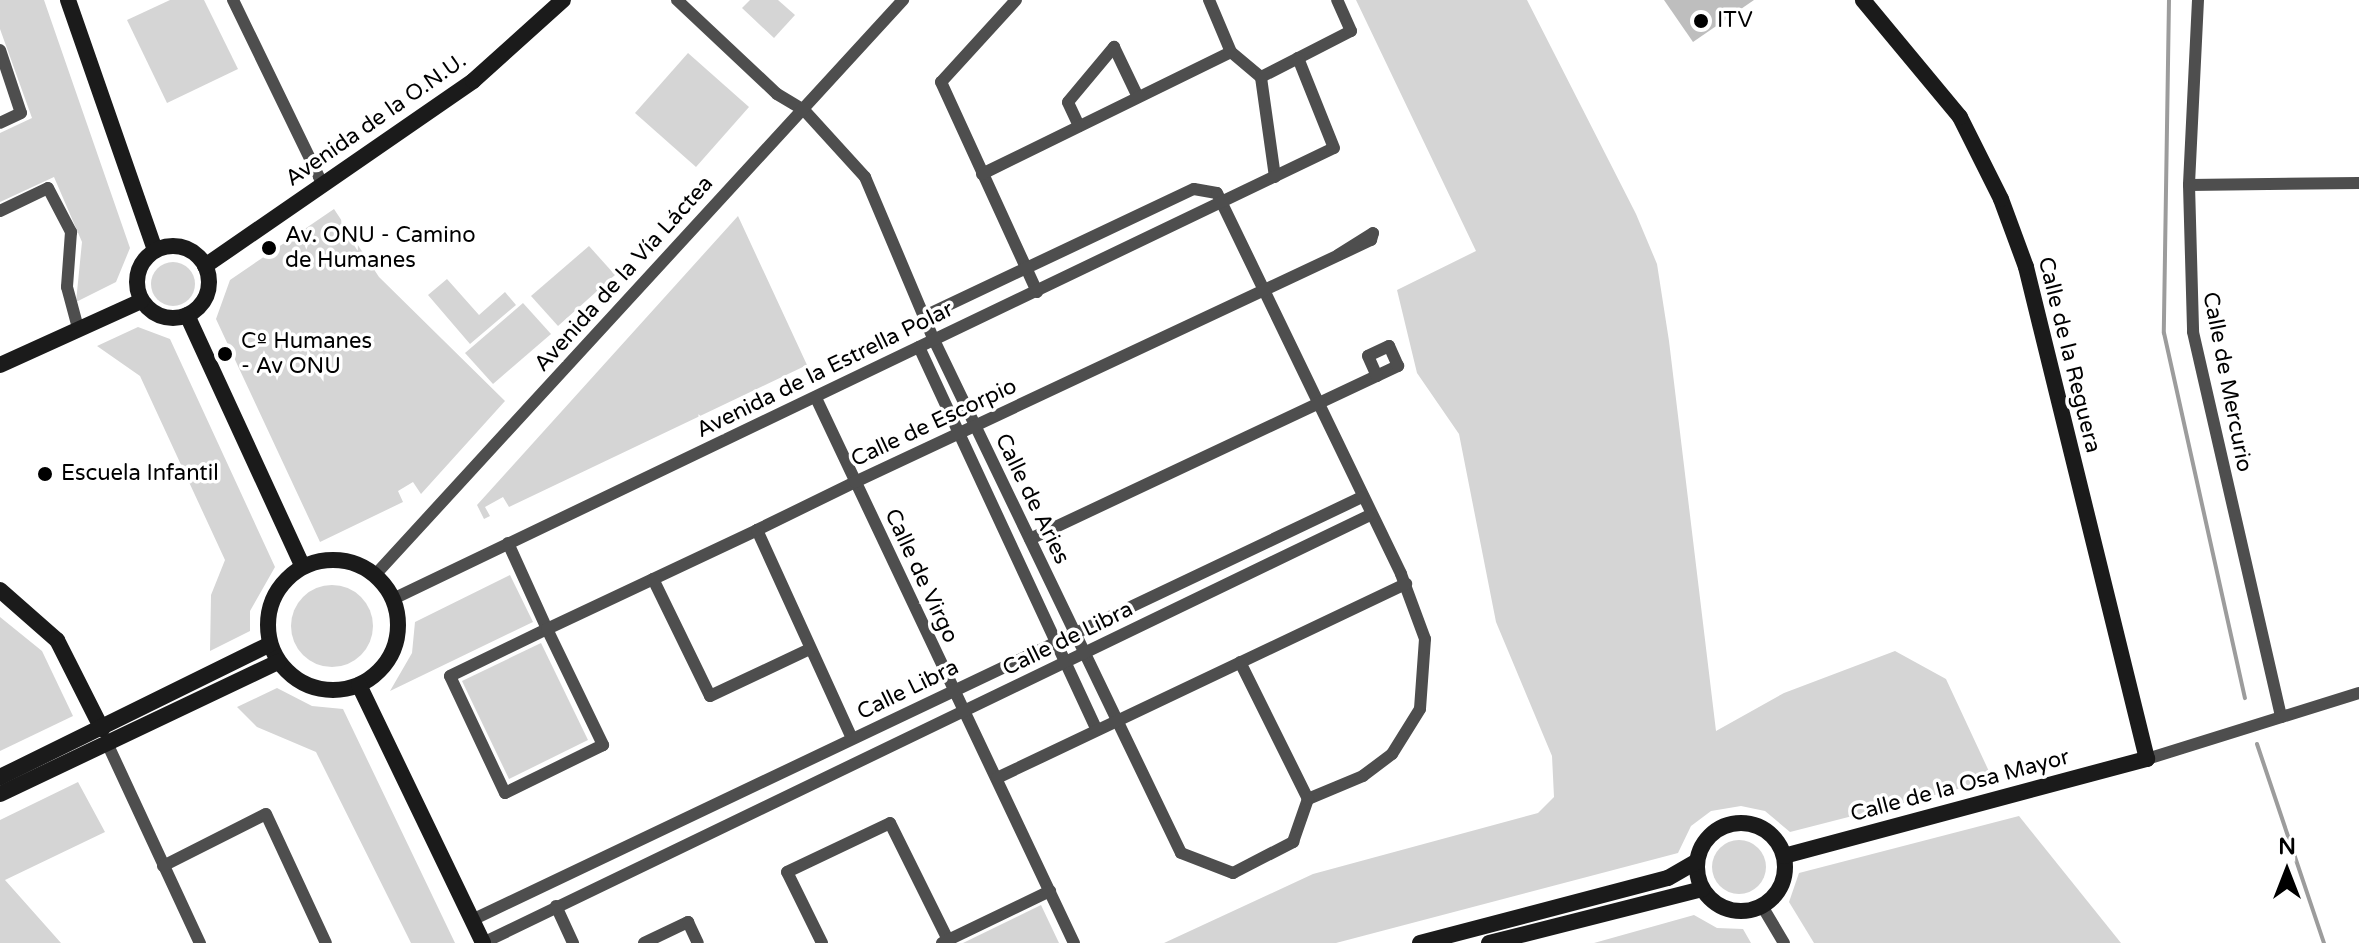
<!DOCTYPE html>
<html>
<head>
<meta charset="utf-8">
<style>
	body { margin:0 }
	#map { position:relative; width:2359px; height:943px; overflow:hidden; background:#fff; font-family:"Varela Round",sans-serif }
	div>[style] { position:absolute }
	.green>* { inset:0; background:#d5d5d5 }
	.round { border-radius:50% }
	.stream>* { height:4px; margin:-2px; padding:0 2px; transform-origin:2px; border-radius:2px; background:#9c9c9c }
	.building>* { inset:0; background:#bebebe }
	.street>* { height:12px; margin:-6px; padding:0 6px; transform-origin:6px; border-radius:6px; background:#4e4e4e }
	.secondary>* { height:16px; margin:-8px; padding:0 8px; transform-origin:8px; border-radius:8px; background:#1b1b1b }
	.secondary>.ring { margin:-8px; padding:0; box-sizing:content-box; background:none; border:16px solid #1b1b1b; border-radius:50% }
	.dots>* { width:22px; height:22px; translate:-50% -50%; box-sizing:border-box; border:4px solid #fff; border-radius:50% }
	span { translate:-50% -50%; white-space:nowrap; text-align:center; line-height:1.15; -webkit-text-stroke:7px #fff; paint-order:stroke }
	.poi-label { font-size:22px; color:#000 }
	.left { translate:0 -50%; text-align:left }
	.street-label { font-size:22px; color:#000 }
	.north { position:absolute; left:2247px; top:831px; width:80px; height:80px; -webkit-text-stroke:6px #fff; paint-order:stroke; rotate:0deg; font-size:22px; font-weight:700; line-height:32px; text-align:center; color:#000 }
	.north::after { content:''; display:block; margin:auto; width:28px; height:36px; background:#000; clip-path:polygon(50% 0,100% 100%,50% 72%,0 100%) }
</style>
</head>
<body>
<div id="map">
	<div class="green">
		<div style="clip-path:polygon(0 0,44px 0,130px 248px,116px 282px,76px 302px,82px 242px,54px 177px,0 202px,0 133px,32px 118px,0 29px)"></div>
		<div style="clip-path:polygon(170px 0,204px 0,238px 69px,167px 103px,127px 20px)"></div>
		<div style="clip-path:polygon(750px 0,778px 0,795px 15px,774px 38px,742px 8px)"></div>
		<div style="clip-path:polygon(1356px 0,1527px 0,1636px 214px,1657px 264px,1669px 341px,1716px 731px,1784px 693px,1895px 651px,1946px 679px,1993px 780px,1790px 832px,1765px 811px,1741px 806px,1711px 811px,1691px 826px,1678px 853px,1336px 943px,1164px 943px,1313px 874px,1538px 813px,1554px 797px,1552px 756px,1496px 622px,1459px 434px,1417px 373px,1397px 290px,1476px 251px)"></div>
		<div style="clip-path:polygon(688px 53px,749px 107px,696px 167px,635px 113px)"></div>
		<div style="clip-path:polygon(334px 209px,379px 277px,505px 401px,421px 494px,413px 482px,398px 491px,403px 502px,320px 542px,216px 319px,230px 280px)"></div>
		<div style="clip-path:polygon(738px 216px,807px 365px,509px 507px,503px 497px,485px 507px,490px 516px,484px 519px,477px 505px)"></div>
		<div style="clip-path:polygon(589px 246px,615px 275px,558px 326px,531px 296px)"></div>
		<div class="round" style="left:151px;top:262px;width:44px;height:44px"></div>
		<div style="clip-path:polygon(447px 279px,479px 315px,505px 292px,516px 305px,470px 344px,428px 295px)"></div>
		<div style="clip-path:polygon(523px 303px,551px 334px,493px 384px,465px 353px)"></div>
		<div style="clip-path:polygon(138px 327px,170px 339px,275px 567px,250px 611px,250px 631px,210px 651px,211px 595px,225px 560px,140px 376px,97px 346px)"></div>
		<div style="clip-path:polygon(510px 575px,533px 622px,390px 691px,412px 653px,415px 622px)"></div>
		<div class="round" style="left:291px;top:585px;width:82px;height:82px"></div>
		<div style="clip-path:polygon(0 617px,42px 651px,73px 716px,0 751px)"></div>
		<div style="clip-path:polygon(541px 643px,588px 740px,509px 779px,462px 681px)"></div>
		<div style="clip-path:polygon(277px 688px,312px 706px,343px 709px,455px 943px,411px 943px,316px 752px,257px 727px,237px 707px)"></div>
		<div style="clip-path:polygon(78px 782px,105px 832px,5px 880px,61px 943px,0 943px,0 820px)"></div>
		<div style="clip-path:polygon(2019px 816px,2121px 943px,1814px 943px,1789px 902px,1799px 873px)"></div>
		<div class="round" style="left:1712px;top:840px;width:54px;height:54px"></div>
		<div style="clip-path:polygon(1041px 905px,1059px 943px,963px 943px)"></div>
		<div style="clip-path:polygon(1694px 915px,1717px 928px,1743px 929px,1751px 943px,1594px 943px)"></div>
	</div>
	<div class="stream">
		<div style="left:2169px;top:0;width:333px;rotate:90.9deg"></div>
		<div style="left:2164px;top:333px;width:374px;rotate:77.5deg"></div>
		<div style="left:2257px;top:744px;width:210px;rotate:71.4deg"></div>
	</div>
	<div class="building">
		<div style="clip-path:polygon(1664px 0,1754px 0,1693px 42px)"></div>
	</div>
	<div class="street">
		<div style="left:233px;top:0;width:206px;rotate:64.1deg"></div>
		<div style="left:677px;top:0;width:137px;rotate:43.2deg"></div>
		<div style="left:777px;top:94px;width:31px;rotate:31deg"></div>
		<div style="left:804px;top:110px;width:91px;rotate:47.7deg"></div>
		<div style="left:865px;top:177px;width:177px;rotate:67.1deg"></div>
		<div style="left:934px;top:340px;width:569px;rotate:64.29deg"></div>
		<div style="left:1181px;top:853px;width:56px;rotate:21deg"></div>
		<div style="left:1233px;top:873px;width:68px;rotate:-27.3deg"></div>
		<div style="left:1293px;top:842px;width:46px;rotate:-70.8deg"></div>
		<div style="left:1016px;top:0;width:111px;rotate:132.4deg"></div>
		<div style="left:941px;top:82px;width:231px;rotate:65.4deg"></div>
		<div style="left:1209px;top:0;width:56px;rotate:67.1deg"></div>
		<div style="left:1231px;top:52px;width:39px;rotate:40deg"></div>
		<div style="left:2198px;top:0;width:185px;rotate:92.8deg"></div>
		<div style="left:2189px;top:185px;width:147px;rotate:88.4deg"></div>
		<div style="left:2193px;top:332px;width:395px;rotate:77.1deg"></div>
		<div style="left:0;top:50px;width:66px;rotate:71.6deg"></div>
		<div style="left:21px;top:113px;width:23px;rotate:155deg"></div>
		<div style="left:1079px;top:126px;width:26px;rotate:-115deg"></div>
		<div style="left:1068px;top:102px;width:72px;rotate:-50.1deg"></div>
		<div style="left:1114px;top:47px;width:55px;rotate:64.4deg"></div>
		<div style="left:982px;top:174px;width:277px;rotate:-26.1deg"></div>
		<div style="left:1275px;top:177px;width:101px;rotate:-98deg"></div>
		<div style="left:1261px;top:77px;width:101px;rotate:-27.1deg"></div>
		<div style="left:1351px;top:31px;width:34px;rotate:-114deg"></div>
		<div style="left:2189px;top:185px;width:170px;rotate:-0.7deg"></div>
		<div style="left:0;top:211px;width:53px;rotate:-25.6deg"></div>
		<div style="left:48px;top:188px;width:50px;rotate:62.4deg"></div>
		<div style="left:71px;top:232px;width:55px;rotate:94.2deg"></div>
		<div style="left:67px;top:287px;width:42px;rotate:75deg"></div>
		<div style="left:927px;top:315px;width:295px;rotate:-25.3deg"></div>
		<div style="left:1194px;top:189px;width:23px;rotate:10deg"></div>
		<div style="left:1217px;top:193px;width:423px;rotate:64.2deg"></div>
		<div style="left:1401px;top:574px;width:69px;rotate:69.7deg"></div>
		<div style="left:1425px;top:639px;width:70px;rotate:94.1deg"></div>
		<div style="left:1420px;top:709px;width:53px;rotate:121.9deg"></div>
		<div style="left:1392px;top:754px;width:36px;rotate:143deg"></div>
		<div style="left:1363px;top:776px;width:60px;rotate:157.3deg"></div>
		<div style="left:919px;top:347px;width:422px;rotate:65.1deg"></div>
		<div style="left:816px;top:398px;width:603px;rotate:64.67deg"></div>
		<div style="left:757px;top:530px;width:229px;rotate:65.5deg"></div>
		<div style="left:1030px;top:539px;width:407px;rotate:-25.2deg"></div>
		<div style="left:1398px;top:366px;width:22px;rotate:-114deg"></div>
		<div style="left:1389px;top:346px;width:23px;rotate:155deg"></div>
		<div style="left:1368px;top:356px;width:22px;rotate:66deg"></div>
		<div style="left:508px;top:543px;width:94px;rotate:65.6deg"></div>
		<div style="left:547px;top:629px;width:129px;rotate:64.2deg"></div>
		<div style="left:603px;top:745px;width:109px;rotate:153.9deg"></div>
		<div style="left:505px;top:793px;width:129px;rotate:-115.2deg"></div>
		<div style="left:450px;top:676px;width:108px;rotate:-25.9deg"></div>
		<div style="left:547px;top:629px;width:232px;rotate:-25.2deg"></div>
		<div style="left:757px;top:530px;width:109px;rotate:-26.1deg"></div>
		<div style="left:855px;top:482px;width:570px;rotate:-25.13deg"></div>
		<div style="left:1371px;top:240px;width:7px;rotate:-74deg"></div>
		<div style="left:1373px;top:233px;width:41px;rotate:147.8deg"></div>
		<div style="left:375px;top:575px;width:781px;rotate:-47.44deg"></div>
		<div style="left:653px;top:579px;width:130px;rotate:64deg"></div>
		<div style="left:710px;top:696px;width:110px;rotate:-25.2deg"></div>
		<div style="left:393px;top:599px;width:1043px;rotate:-25.61deg"></div>
		<div style="left:1334px;top:148px;width:97px;rotate:-111.8deg"></div>
		<div style="left:1240px;top:662px;width:153px;rotate:63.6deg"></div>
		<div style="left:107px;top:743px;width:221px;rotate:65.1deg"></div>
		<div style="left:2147px;top:759px;width:222px;rotate:-17.3deg"></div>
		<div style="left:997px;top:778px;width:453px;rotate:-25.4deg"></div>
		<div style="left:163px;top:866px;width:115px;rotate:-26.8deg"></div>
		<div style="left:266px;top:814px;width:142px;rotate:65.1deg"></div>
		<div style="left:556px;top:906px;width:41px;rotate:65.3deg"></div>
		<div style="left:1762px;top:906px;width:43px;rotate:59.3deg"></div>
		<div style="left:472px;top:920px;width:985px;rotate:-25.42deg"></div>
		<div style="left:483px;top:943px;width:983px;rotate:-25.76deg"></div>
		<div style="left:644px;top:943px;width:49px;rotate:-25.5deg"></div>
		<div style="left:688px;top:922px;width:23px;rotate:65deg"></div>
		<div style="left:822px;top:943px;width:79px;rotate:-116.2deg"></div>
		<div style="left:787px;top:872px;width:114px;rotate:-25.4deg"></div>
		<div style="left:890px;top:823px;width:131px;rotate:63.6deg"></div>
		<div style="left:942px;top:943px;width:120px;rotate:-25.7deg"></div>
	</div>
	<div class="secondary">
		<div style="left:68px;top:0;width:265px;rotate:70.8deg"></div>
		<div class="ring" style="left:137px;top:246px;width:56px;height:56px"></div>
		<div style="left:205px;top:266px;width:326px;rotate:-34.6deg"></div>
		<div style="left:473px;top:81px;width:121px;rotate:-42deg"></div>
		<div style="left:187px;top:315px;width:277px;rotate:65.3deg"></div>
		<div style="left:0;top:365px;width:155px;rotate:-24.4deg"></div>
		<div class="ring" style="left:268px;top:560px;width:114px;height:114px"></div>
		<div style="left:0;top:590px;width:76px;rotate:41.3deg"></div>
		<div style="left:57px;top:640px;width:100px;rotate:63.2deg"></div>
		<div style="left:359px;top:685px;width:286px;rotate:64.3deg"></div>
		<div style="left:0;top:777px;width:301px;rotate:-26.2deg"></div>
		<div style="left:0;top:794px;width:308px;rotate:-25.4deg"></div>
		<div class="ring" style="left:1697px;top:823px;width:72px;height:72px"></div>
		<div style="left:1784px;top:856px;width:376px;rotate:-15deg"></div>
		<div style="left:2147px;top:759px;width:507px;rotate:-103.82deg"></div>
		<div style="left:2026px;top:267px;width:72px;rotate:-110.2deg"></div>
		<div style="left:2001px;top:199px;width:92px;rotate:-116.6deg"></div>
		<div style="left:1960px;top:117px;width:152px;rotate:-129.7deg"></div>
		<div style="left:1420px;top:943px;width:256px;rotate:-14.7deg"></div>
		<div style="left:1668px;top:878px;width:32px;rotate:-30deg"></div>
		<div style="left:1489px;top:943px;width:220px;rotate:-14.2deg"></div>
	</div>
	<div class="dots">
		<div style="left:1701px;top:21px;background:#000"></div>
		<div style="left:269px;top:248px;background:#000"></div>
		<div style="left:225px;top:354px;background:#000"></div>
		<div style="left:45px;top:474px;background:#000"></div>
	</div>
	<div class="poi-label">
		<span class="left" style="left:1717px;top:21px">ITV</span>
		<span class="left" style="left:285px;top:248px">Av. ONU - Camino<br>de Humanes</span>
		<span class="left" style="left:241px;top:354px">Cº Humanes<br>- Av ONU</span>
		<span class="left" style="left:61px;top:474px">Escuela Infantil</span>
	</div>
	<div class="street-label">
		<span style="left:376px;top:120px;rotate:-35deg">Avenida de la O.N.U.</span>
		<span style="left:624px;top:274px;rotate:-48deg">Avenida de la Vía Láctea</span>
		<span style="left:2069px;top:355px;rotate:76deg">Calle de la Reguera</span>
		<span style="left:825px;top:370px;rotate:-26deg">Avenida de la Estrella Polar</span>
		<span style="left:2227px;top:382px;rotate:79deg">Calle de Mercurio</span>
		<span style="left:934px;top:423px;rotate:-25deg">Calle de Escorpio</span>
		<span style="left:1032px;top:499px;rotate:64deg">Calle de Aries</span>
		<span style="left:921px;top:576px;rotate:65deg">Calle de Virgo</span>
		<span style="left:1068px;top:639px;rotate:-26deg">Calle de Libra</span>
		<span style="left:908px;top:690px;rotate:-26deg">Calle Libra</span>
		<span style="left:1960px;top:786px;rotate:-15deg">Calle de la Osa Mayor</span>
	</div>
	<div class="north">N</div>
</div>
</body>
</html>
